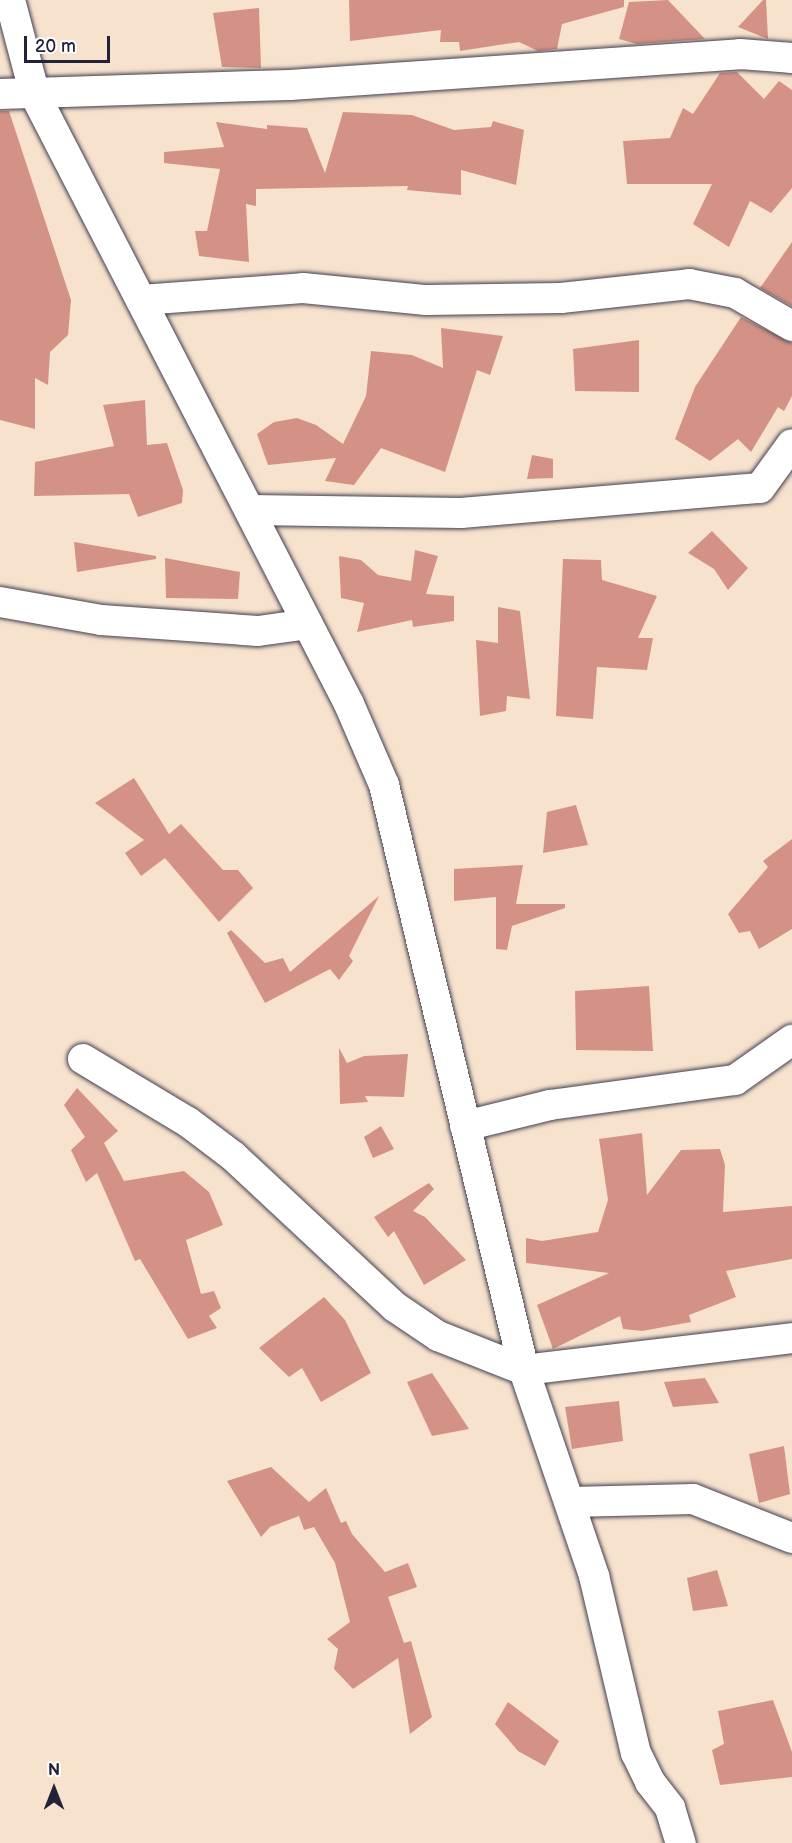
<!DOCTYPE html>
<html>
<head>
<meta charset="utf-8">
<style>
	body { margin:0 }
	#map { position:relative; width:792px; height:1843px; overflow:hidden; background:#f7e3cd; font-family:"Balsamiq Sans",sans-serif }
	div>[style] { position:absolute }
	.building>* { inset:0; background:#d49286 }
	.roads { filter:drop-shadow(0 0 2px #423f51) drop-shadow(0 0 2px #423f51) }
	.street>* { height:30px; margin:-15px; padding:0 15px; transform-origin:15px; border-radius:15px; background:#fff }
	span { translate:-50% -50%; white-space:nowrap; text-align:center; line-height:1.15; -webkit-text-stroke:5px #fff; paint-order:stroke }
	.north { position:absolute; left:24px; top:1759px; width:60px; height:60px; -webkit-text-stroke:4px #fff; paint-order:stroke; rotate:0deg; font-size:16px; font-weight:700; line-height:24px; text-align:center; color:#22223b }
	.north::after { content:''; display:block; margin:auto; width:21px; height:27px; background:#22223b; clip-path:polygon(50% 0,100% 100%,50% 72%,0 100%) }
	.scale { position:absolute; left:24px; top:36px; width:86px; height:27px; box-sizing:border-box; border:3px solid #22223b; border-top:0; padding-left:8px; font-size:18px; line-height:21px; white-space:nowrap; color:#22223b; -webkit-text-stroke:4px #fff; paint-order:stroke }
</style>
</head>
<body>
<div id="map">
	<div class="building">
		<div style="clip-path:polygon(349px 0,624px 0,624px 7px,562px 24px,557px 49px,538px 51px,519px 42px,460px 51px,459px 42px,440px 42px,441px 30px,350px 41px)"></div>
		<div style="clip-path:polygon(668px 0,705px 39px,637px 44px,619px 39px,629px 2px)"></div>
		<div style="clip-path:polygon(763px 0,766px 0,768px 39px,738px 27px)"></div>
		<div style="clip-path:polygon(259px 8px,261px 68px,222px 67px,213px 13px)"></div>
		<div style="clip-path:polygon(737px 72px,764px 99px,779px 81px,792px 90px,792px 188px,771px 213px,750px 201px,729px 247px,693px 224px,712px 184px,627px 184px,623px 141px,670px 138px,683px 108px,693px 114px,720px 73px)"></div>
		<div style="clip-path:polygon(0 111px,9px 111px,71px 300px,68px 335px,50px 352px,48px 385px,35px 378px,35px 429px,0 420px)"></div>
		<div style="clip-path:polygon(343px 112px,412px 115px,454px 130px,491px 127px,493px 121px,524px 130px,516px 185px,461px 170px,461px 195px,407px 190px,408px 186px,256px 189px,256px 206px,246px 204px,249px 262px,199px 256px,195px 231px,207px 231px,220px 169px,164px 163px,164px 152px,224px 147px,216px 122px,267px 129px,267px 125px,307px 128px,325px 173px)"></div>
		<div style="clip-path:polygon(792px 242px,792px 306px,760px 288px)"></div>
		<div style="clip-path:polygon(741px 317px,792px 343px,792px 396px,784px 411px,778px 407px,751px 452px,738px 439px,710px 461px,675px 439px,695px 387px)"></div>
		<div style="clip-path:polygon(441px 328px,503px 336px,490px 375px,477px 370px,445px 472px,381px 448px,354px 485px,325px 481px,336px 458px,268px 465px,257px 434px,274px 422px,297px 418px,316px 425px,343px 444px,366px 396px,371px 351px,412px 355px,443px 368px)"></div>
		<div style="clip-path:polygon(639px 340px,639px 392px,575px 391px,573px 349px)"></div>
		<div style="clip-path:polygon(145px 400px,147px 445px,167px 443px,183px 490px,182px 503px,138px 517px,129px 494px,34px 496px,35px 462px,114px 446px,103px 405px)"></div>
		<div style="clip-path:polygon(532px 455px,553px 459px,553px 478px,527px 479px)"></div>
		<div style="clip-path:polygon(712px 531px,748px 568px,728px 590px,714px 569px,688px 553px)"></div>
		<div style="clip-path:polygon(74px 542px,156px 556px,156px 559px,77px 572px)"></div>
		<div style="clip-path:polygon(415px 550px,438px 556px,426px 594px,454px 596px,454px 621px,413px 627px,412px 620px,357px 632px,364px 603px,341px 598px,339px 556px,361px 560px,378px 575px,411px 581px)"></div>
		<div style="clip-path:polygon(165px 558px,240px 572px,238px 599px,166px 598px)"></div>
		<div style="clip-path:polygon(563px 559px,601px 560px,602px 580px,657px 596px,638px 638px,653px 638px,647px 670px,597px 667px,593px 719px,556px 716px)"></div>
		<div style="clip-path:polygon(498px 607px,520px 611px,530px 699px,507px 696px,506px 711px,480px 716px,476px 640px,498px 643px)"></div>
		<div style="clip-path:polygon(134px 778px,169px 834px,181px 824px,223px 870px,238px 870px,253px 888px,219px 922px,165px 858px,141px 876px,125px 853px,144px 840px,95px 803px)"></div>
		<div style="clip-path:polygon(576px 805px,588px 845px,543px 853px,547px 812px)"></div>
		<div style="clip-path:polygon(792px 839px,792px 929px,759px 949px,750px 931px,739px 933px,728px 914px,768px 867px,763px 861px)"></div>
		<div style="clip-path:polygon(523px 865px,516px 904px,565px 904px,565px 908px,512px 926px,507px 950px,496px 949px,496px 897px,454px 901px,454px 869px)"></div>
		<div style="clip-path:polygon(379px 896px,349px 956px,353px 961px,339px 980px,330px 969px,265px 1003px,227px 933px,231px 930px,265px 963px,283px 958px,290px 972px)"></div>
		<div style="clip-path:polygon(649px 986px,653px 1051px,576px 1050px,575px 991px)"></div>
		<div style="clip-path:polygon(339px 1048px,347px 1063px,364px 1056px,408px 1054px,404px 1097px,365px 1096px,368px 1102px,340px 1104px)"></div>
		<div style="clip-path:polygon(77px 1088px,118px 1131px,104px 1143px,124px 1181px,184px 1171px,209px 1192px,223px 1225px,186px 1240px,201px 1294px,214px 1291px,221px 1308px,209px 1316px,217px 1328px,188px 1339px,140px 1259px,135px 1261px,97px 1173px,86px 1182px,71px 1150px,85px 1137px,64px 1105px)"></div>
		<div style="clip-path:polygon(381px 1126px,394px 1149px,373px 1158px,364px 1137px)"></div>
		<div style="clip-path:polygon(642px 1133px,647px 1195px,681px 1150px,720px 1149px,725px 1165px,723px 1212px,792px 1206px,792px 1259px,726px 1271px,736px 1297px,689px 1315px,691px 1322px,642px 1331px,623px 1329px,620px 1316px,553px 1349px,537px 1305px,609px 1273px,526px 1263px,526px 1238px,542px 1241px,598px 1232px,608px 1200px,599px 1139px)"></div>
		<div style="clip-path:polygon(429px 1183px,434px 1189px,413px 1211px,425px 1217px,466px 1260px,424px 1285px,394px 1231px,388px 1237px,374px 1217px)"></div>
		<div style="clip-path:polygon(324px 1297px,345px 1320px,371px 1373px,321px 1402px,302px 1368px,289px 1377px,259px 1348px)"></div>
		<div style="clip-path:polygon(432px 1373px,450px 1400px,469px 1429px,432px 1436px,407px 1382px)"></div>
		<div style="clip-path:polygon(705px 1378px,719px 1403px,673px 1407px,664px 1382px)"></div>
		<div style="clip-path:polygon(619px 1401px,623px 1441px,572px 1449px,565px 1407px)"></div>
		<div style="clip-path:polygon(784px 1446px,790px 1494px,759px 1503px,749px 1454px)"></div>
		<div style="clip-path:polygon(271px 1467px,309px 1502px,326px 1488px,341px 1523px,346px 1521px,352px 1534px,385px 1572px,408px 1563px,417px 1587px,388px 1597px,404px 1643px,411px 1641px,432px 1717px,410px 1734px,398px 1658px,353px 1689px,334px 1669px,338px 1649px,327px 1639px,350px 1622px,335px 1563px,314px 1527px,304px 1530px,299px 1516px,270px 1527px,261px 1537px,227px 1481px)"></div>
		<div style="clip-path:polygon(717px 1570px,728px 1606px,693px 1611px,687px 1578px)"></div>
		<div style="clip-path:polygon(773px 1700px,792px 1752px,792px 1777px,720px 1785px,712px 1750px,724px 1744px,718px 1711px)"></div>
		<div style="clip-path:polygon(508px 1702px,559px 1741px,545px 1766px,518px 1751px,495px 1724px)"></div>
	</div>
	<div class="roads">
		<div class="street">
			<div style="left:10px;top:0;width:98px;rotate:75.3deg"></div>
			<div style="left:35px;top:95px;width:685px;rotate:62.72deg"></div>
			<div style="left:349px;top:704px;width:88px;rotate:66.6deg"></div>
			<div style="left:384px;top:785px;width:602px;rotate:76.54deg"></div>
			<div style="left:524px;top:1370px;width:218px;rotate:71.2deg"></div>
			<div style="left:594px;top:1576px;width:182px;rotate:76.7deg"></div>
			<div style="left:636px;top:1753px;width:32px;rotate:64deg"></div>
			<div style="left:650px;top:1782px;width:33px;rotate:52deg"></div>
			<div style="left:670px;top:1808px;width:37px;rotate:73deg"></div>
			<div style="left:0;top:94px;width:290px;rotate:-1.8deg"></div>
			<div style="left:290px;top:85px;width:451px;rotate:-3.9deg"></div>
			<div style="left:740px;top:54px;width:52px;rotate:4.4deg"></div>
			<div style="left:141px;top:300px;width:162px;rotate:-4.2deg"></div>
			<div style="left:303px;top:288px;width:124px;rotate:5.6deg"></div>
			<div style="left:426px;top:300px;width:135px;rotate:-0.8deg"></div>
			<div style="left:561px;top:298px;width:129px;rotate:-6.2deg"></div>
			<div style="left:689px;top:284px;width:47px;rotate:11.1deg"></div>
			<div style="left:735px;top:293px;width:66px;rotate:30.1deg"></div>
			<div style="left:250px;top:510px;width:211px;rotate:0.8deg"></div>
			<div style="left:461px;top:513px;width:300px;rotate:-4.8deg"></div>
			<div style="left:760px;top:488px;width:54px;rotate:-54deg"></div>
			<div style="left:0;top:602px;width:103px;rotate:10.1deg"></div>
			<div style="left:101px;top:620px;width:157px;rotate:4deg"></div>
			<div style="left:258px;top:631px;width:50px;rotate:-8deg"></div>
			<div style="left:83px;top:1059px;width:122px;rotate:31deg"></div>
			<div style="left:188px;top:1122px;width:56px;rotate:37.1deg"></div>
			<div style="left:233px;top:1156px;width:221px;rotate:43deg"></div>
			<div style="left:395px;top:1307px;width:52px;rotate:34deg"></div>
			<div style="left:438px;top:1336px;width:92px;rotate:21.6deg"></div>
			<div style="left:524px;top:1370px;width:270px;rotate:-6.8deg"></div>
			<div style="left:465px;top:1126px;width:88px;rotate:-13.9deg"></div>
			<div style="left:550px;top:1105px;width:187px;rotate:-7.7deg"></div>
			<div style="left:735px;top:1080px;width:70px;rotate:-35.1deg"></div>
			<div style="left:571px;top:1502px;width:122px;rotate:-1.4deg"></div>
			<div style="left:693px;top:1499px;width:106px;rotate:21.5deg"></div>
		</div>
	</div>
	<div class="north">N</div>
	<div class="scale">20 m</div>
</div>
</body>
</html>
